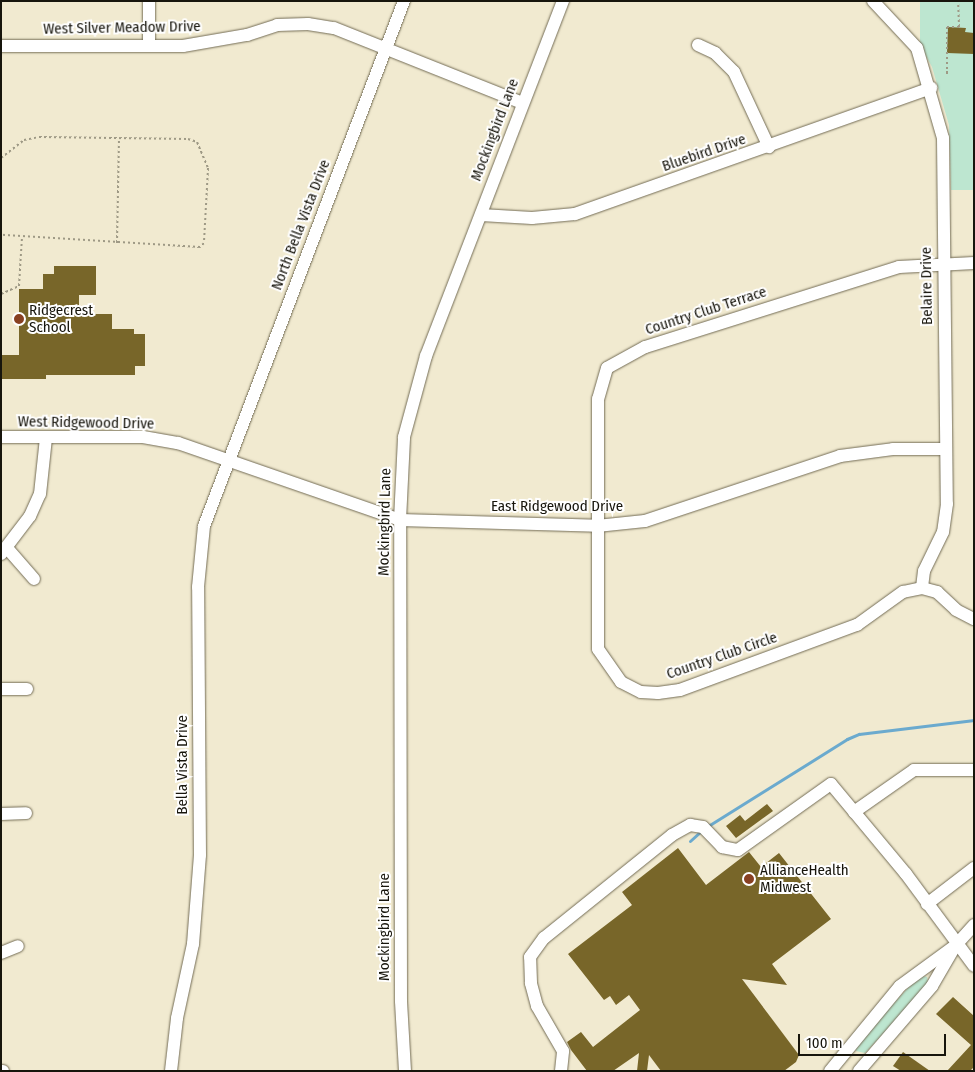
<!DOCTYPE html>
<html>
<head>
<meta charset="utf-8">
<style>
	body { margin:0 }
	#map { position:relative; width:975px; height:1072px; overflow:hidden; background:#f1ead0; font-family:"Fira Sans Condensed",sans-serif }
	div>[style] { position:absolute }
	.green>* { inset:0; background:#bde6d0 }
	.stream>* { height:3px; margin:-1.5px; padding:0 1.5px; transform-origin:1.5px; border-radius:1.5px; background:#6baace }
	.building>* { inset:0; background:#786629 }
	.path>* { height:2px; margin-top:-1px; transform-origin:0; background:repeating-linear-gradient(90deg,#9e9985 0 2.5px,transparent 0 5px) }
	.roads { filter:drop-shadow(0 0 1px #736c55) drop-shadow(0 0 1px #736c55) }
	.minor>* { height:12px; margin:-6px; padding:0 6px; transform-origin:6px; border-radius:6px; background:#fff }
	.dots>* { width:14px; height:14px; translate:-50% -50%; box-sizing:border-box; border:2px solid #fff; border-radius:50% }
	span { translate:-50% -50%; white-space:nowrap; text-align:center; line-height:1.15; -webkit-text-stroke:4px #fff; paint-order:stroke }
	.street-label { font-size:15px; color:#17150c }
	.poi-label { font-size:15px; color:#17150c }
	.left { translate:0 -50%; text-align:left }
	.frame { position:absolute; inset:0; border:2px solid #17150c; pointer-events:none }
	.scale { position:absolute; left:798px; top:1034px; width:148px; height:22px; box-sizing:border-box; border:2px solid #17150c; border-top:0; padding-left:6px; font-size:15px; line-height:18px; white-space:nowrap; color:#17150c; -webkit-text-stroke:4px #fff; paint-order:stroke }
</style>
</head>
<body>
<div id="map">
	<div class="green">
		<div style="clip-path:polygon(920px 1px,974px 1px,974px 190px,951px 190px,949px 125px,932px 67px,920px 45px)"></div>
		<div style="clip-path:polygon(920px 975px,927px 977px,928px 983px,903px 1013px,865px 1053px,856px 1051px,856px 1044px)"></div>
	</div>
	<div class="stream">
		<div style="left:708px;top:826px;width:164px;rotate:-32deg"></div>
		<div style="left:847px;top:739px;width:13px;rotate:-23deg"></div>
		<div style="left:859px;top:734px;width:116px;rotate:-6.9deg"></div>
		<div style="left:690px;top:841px;width:15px;rotate:-42deg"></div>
	</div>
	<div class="building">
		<div style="clip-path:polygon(948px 27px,966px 28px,965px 32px,974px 33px,974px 54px,947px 53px)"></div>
		<div style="clip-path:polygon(54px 266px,96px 266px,96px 295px,79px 295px,79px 314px,112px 314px,112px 329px,134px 329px,134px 334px,145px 334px,145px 366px,135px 366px,135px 375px,46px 375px,46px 379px,1px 379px,1px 355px,19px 355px,19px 289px,43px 289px,43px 274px,54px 274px)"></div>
		<div style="clip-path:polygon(767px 804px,773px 811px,736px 838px,726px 826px,740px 815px,745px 821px)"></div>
		<div style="clip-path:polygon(678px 848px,706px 885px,749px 852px,761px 867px,779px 853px,831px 919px,772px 964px,787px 985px,742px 979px,799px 1055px,796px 1062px,784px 1071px,661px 1071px,649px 1055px,647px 1071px,637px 1071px,639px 1053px,613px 1071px,587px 1071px,571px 1050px,567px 1042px,581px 1032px,593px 1047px,640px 1010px,629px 995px,616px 1005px,610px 996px,604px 1000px,568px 954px,632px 905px,622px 892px)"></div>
		<div style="clip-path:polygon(953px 997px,974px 1016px,974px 1067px,970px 1071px,947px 1071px,971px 1045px,936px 1014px)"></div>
		<div style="clip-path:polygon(903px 1052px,930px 1071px,901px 1071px,893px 1066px)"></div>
	</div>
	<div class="path">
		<div style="left:947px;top:74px;width:47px;rotate:-90deg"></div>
		<div style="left:947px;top:27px;width:12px"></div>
		<div style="left:959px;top:27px;width:26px;rotate:-92deg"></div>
		<div style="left:1px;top:158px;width:29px;rotate:-38deg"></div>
		<div style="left:24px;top:140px;width:15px;rotate:-11deg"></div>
		<div style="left:39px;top:137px;width:149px;rotate:0.8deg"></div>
		<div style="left:188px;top:139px;width:9px;rotate:18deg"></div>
		<div style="left:197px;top:142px;width:28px;rotate:67deg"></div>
		<div style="left:208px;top:168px;width:75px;rotate:93.1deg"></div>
		<div style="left:204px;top:243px;width:6px;rotate:135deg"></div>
		<div style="left:200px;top:247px;width:199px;rotate:-176.5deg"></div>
		<div style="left:117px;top:243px;width:105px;rotate:-88.9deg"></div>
		<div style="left:1px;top:294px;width:20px;rotate:-24deg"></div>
		<div style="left:19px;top:286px;width:49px;rotate:-86.5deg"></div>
	</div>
	<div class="roads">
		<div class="minor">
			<div style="left:149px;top:1px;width:44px;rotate:90deg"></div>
			<div style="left:873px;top:1px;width:64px;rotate:46.9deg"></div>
			<div style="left:917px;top:48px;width:94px;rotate:73.9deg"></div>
			<div style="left:943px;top:138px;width:366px;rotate:89.4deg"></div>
			<div style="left:947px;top:504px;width:28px;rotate:98deg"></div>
			<div style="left:943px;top:532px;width:43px;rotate:116deg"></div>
			<div style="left:924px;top:571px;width:17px;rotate:97deg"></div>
			<div style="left:698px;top:45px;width:19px;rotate:25deg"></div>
			<div style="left:715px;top:53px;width:27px;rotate:45deg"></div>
			<div style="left:734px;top:72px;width:83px;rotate:65deg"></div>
			<div style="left:1px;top:46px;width:182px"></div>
			<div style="left:183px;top:46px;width:65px;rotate:-9.8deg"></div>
			<div style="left:247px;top:35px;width:32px;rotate:-18deg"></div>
			<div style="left:277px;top:25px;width:31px;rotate:-2deg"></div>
			<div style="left:308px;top:24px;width:26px;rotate:9deg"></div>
			<div style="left:334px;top:28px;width:202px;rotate:21.7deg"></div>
			<div style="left:481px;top:215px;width:51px;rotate:3.4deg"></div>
			<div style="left:532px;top:218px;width:43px;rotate:-5.3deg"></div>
			<div style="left:575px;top:214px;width:378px;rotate:-19.5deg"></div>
			<div style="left:974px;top:263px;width:75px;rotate:176.9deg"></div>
			<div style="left:899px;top:267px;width:266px;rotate:162.5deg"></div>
			<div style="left:645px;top:347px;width:43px;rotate:151.1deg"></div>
			<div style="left:607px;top:368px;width:32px;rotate:106deg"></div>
			<div style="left:598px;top:399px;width:250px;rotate:90deg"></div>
			<div style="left:598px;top:649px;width:40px;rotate:55.1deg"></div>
			<div style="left:621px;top:682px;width:22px;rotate:27deg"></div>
			<div style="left:641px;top:692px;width:17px;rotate:3deg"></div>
			<div style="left:658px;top:693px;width:22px;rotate:-8deg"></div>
			<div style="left:680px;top:690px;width:189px;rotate:-20.2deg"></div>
			<div style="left:857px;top:625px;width:57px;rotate:-35.7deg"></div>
			<div style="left:903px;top:592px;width:19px;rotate:-12deg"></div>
			<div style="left:922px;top:588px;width:16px;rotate:15deg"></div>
			<div style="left:937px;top:592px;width:26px;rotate:43deg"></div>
			<div style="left:956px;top:610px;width:20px;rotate:27deg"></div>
			<div style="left:1px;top:437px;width:142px"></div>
			<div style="left:143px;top:437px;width:36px;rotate:10deg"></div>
			<div style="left:178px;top:443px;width:235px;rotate:19.1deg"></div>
			<div style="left:400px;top:520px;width:197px;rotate:1.7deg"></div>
			<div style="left:597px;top:526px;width:48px;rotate:-5.9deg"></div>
			<div style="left:645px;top:521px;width:206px;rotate:-18.4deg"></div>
			<div style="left:840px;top:456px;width:53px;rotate:-7.5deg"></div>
			<div style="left:893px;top:449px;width:53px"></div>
			<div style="left:7px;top:548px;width:41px;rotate:48.9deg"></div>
			<div style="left:1px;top:554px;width:48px;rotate:-52.7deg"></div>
			<div style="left:30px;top:516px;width:24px;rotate:-66deg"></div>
			<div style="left:40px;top:494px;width:56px;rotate:-83.9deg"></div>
			<div style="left:1px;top:689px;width:26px"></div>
			<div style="left:854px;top:812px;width:73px;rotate:-35deg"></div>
			<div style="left:914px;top:770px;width:60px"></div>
			<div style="left:1px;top:814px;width:25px;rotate:-2deg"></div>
			<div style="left:927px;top:904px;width:59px;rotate:-37.5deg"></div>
			<div style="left:1px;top:953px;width:18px;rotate:-22deg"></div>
			<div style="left:1px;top:1071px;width:2px"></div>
			<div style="left:171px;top:1071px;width:53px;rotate:-83.5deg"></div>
			<div style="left:177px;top:1018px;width:76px;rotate:-77.8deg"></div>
			<div style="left:193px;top:944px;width:89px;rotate:-85.5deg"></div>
			<div style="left:200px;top:855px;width:268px;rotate:-90.4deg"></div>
			<div style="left:198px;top:587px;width:61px;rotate:-84.4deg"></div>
			<div style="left:204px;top:526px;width:562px;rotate:-69.15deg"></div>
			<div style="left:405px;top:1071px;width:70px;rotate:-93.3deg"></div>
			<div style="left:401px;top:1001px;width:481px;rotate:-90.1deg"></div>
			<div style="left:400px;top:520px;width:83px;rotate:-87.2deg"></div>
			<div style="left:404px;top:437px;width:84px;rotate:-74.8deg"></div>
			<div style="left:426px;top:356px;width:381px;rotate:-68.9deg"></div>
			<div style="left:561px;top:1071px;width:20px;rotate:-84deg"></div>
			<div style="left:563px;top:1051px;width:52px;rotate:-120deg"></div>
			<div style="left:537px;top:1006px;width:24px;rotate:-105deg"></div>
			<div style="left:531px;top:983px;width:26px;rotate:-92deg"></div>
			<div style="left:530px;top:957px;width:24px;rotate:-54deg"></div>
			<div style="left:544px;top:938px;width:164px;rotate:-38.8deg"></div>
			<div style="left:672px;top:835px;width:21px;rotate:-29deg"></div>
			<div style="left:690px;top:825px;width:13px;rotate:9deg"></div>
			<div style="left:703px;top:827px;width:28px;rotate:46deg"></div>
			<div style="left:722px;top:847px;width:16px;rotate:11deg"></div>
			<div style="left:738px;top:850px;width:114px;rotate:-35.4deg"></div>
			<div style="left:831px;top:784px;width:117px;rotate:50.2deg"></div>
			<div style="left:906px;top:874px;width:114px;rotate:53.5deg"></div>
			<div style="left:830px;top:1071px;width:110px;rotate:-50.5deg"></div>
			<div style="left:900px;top:986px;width:69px;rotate:-36.2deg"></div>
			<div style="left:956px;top:945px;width:27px;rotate:-48deg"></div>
			<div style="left:859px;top:1071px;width:112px;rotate:-49.3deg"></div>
			<div style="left:932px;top:986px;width:44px;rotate:-59.9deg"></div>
		</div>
	</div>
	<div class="dots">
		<div style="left:19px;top:319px;background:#884021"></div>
		<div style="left:749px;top:879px;background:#884021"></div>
	</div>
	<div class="street-label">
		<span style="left:122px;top:28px;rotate:-1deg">West Silver Meadow Drive</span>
		<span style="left:495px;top:130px;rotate:-69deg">Mockingbird Lane</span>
		<span style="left:704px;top:153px;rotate:-19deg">Bluebird Drive</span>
		<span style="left:301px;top:225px;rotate:-69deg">North Bella Vista Drive</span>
		<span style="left:927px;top:286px;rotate:-91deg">Belaire Drive</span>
		<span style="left:706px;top:311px;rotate:-18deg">Country Club Terrace</span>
		<span style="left:86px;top:423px;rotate:1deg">West Ridgewood Drive</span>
		<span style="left:557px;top:507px">East Ridgewood Drive</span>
		<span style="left:385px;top:522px;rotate:-89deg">Mockingbird Lane</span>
		<span style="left:722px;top:656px;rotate:-19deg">Country Club Circle</span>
		<span style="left:183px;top:765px;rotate:-90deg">Bella Vista Drive</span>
		<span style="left:385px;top:927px;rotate:-90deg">Mockingbird Lane</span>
	</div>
	<div class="poi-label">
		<span class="left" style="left:29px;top:319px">Ridgecrest<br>School</span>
		<span class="left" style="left:760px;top:879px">AllianceHealth<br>Midwest</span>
	</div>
	<div class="frame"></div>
	<div class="scale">100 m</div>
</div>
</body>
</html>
